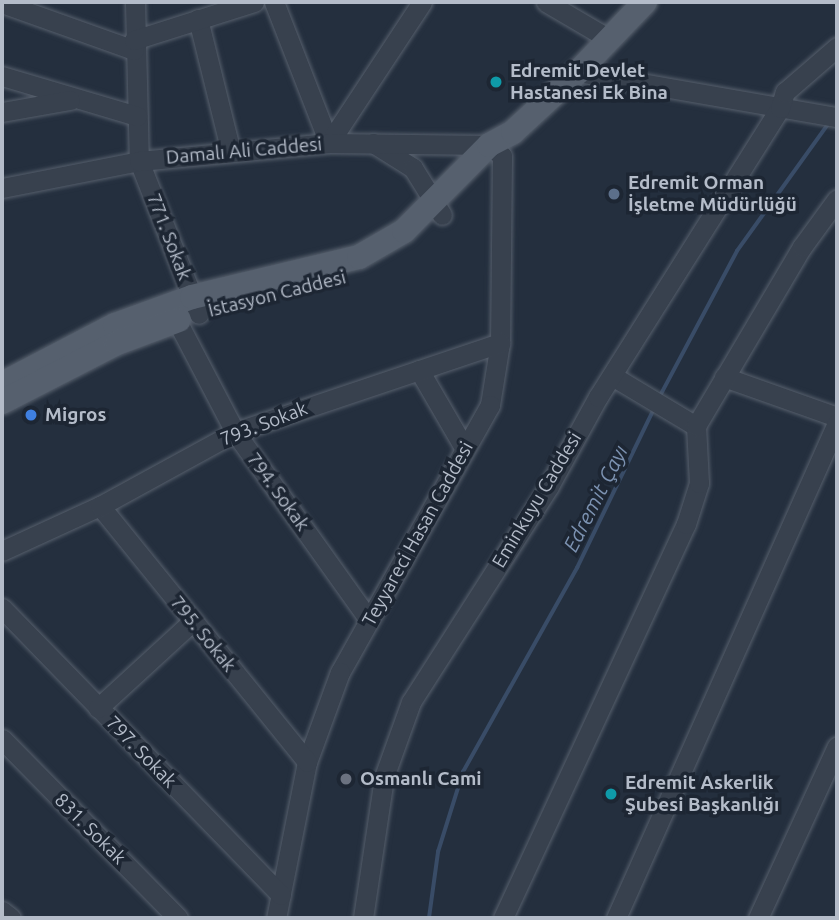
<!DOCTYPE html>
<html>
<head>
<meta charset="utf-8">
<style>
	body { margin:0 }
	#map { position:relative; width:839px; height:920px; overflow:hidden; background:#242f3e; font-family:Ubuntu,sans-serif }
	div>[style] { position:absolute }
	.stream>* { height:3.5px; margin:-1.75px; padding:0 1.75px; transform-origin:1.75px; border-radius:1.75px; background:#394c67 }
	.roads { filter:drop-shadow(0 0 2px #565f6c) drop-shadow(0 0 2px #565f6c) }
	.minor>* { height:19px; margin:-9.5px; padding:0 9.5px; transform-origin:9.5px; border-radius:9.5px; background:#38414e }
	.major>* { height:24px; margin:-12px; padding:0 12px; transform-origin:12px; border-radius:12px; background:#56606e }
	.dots>* { width:19px; height:19px; translate:-50% -50%; box-sizing:border-box; border:4px solid #1d2633; border-radius:50% }
	span { translate:-50% -50%; white-space:nowrap; text-align:center; line-height:1.15; -webkit-text-stroke:7px #1d2633; paint-order:stroke }
	.poi-label { font-size:19px; color:#b4bcc9; font-weight:700 }
	.left { translate:0 -50%; text-align:left }
	.street-label { font-size:19px; color:#b4bcc9 }
	.water-label { font-size:21px; color:#7c92b1; font-style:italic }
	.frame { position:absolute; inset:0; border:4px solid #b4bcc9; pointer-events:none }
</style>
</head>
<body>
<div id="map">
	<div class="stream">
		<div style="left:660px;top:396px;width:164px;rotate:-62deg"></div>
		<div style="left:737px;top:251px;width:158px;rotate:-54.3deg"></div>
		<div style="left:429px;top:918px;width:67px;rotate:-82.2deg"></div>
		<div style="left:438px;top:852px;width:84px;rotate:-72.6deg"></div>
		<div style="left:463px;top:772px;width:234px;rotate:-60.8deg"></div>
		<div style="left:577px;top:568px;width:177px;rotate:-64.2deg"></div>
	</div>
	<div class="roads">
		<div class="minor">
			<div style="left:135px;top:2px;width:159px;rotate:88.6deg"></div>
			<div style="left:139px;top:161px;width:164px;rotate:68.6deg"></div>
			<div style="left:274px;top:2px;width:151px;rotate:68.7deg"></div>
			<div style="left:546px;top:2px;width:73px;rotate:30.4deg"></div>
			<div style="left:2px;top:3px;width:140px;rotate:19.6deg"></div>
			<div style="left:198px;top:19px;width:137px;rotate:76.1deg"></div>
			<div style="left:134px;top:40px;width:126px;rotate:-17.6deg"></div>
			<div style="left:578px;top:72px;width:263px;rotate:9.9deg"></div>
			<div style="left:2px;top:76px;width:141px;rotate:16.5deg"></div>
			<div style="left:2px;top:112px;width:69px;rotate:-10deg"></div>
			<div style="left:329px;top:143px;width:169px;rotate:-56.6deg"></div>
			<div style="left:373px;top:143px;width:47px;rotate:32deg"></div>
			<div style="left:413px;top:168px;width:55px;rotate:58.3deg"></div>
			<div style="left:2px;top:188px;width:140px;rotate:-11.1deg"></div>
			<div style="left:139px;top:161px;width:191px;rotate:-5.4deg"></div>
			<div style="left:329px;top:143px;width:160px;rotate:0.7deg"></div>
			<div style="left:489px;top:145px;width:17px;rotate:40deg"></div>
			<div style="left:502px;top:156px;width:187px;rotate:90.6deg"></div>
			<div style="left:500px;top:343px;width:63px;rotate:99.2deg"></div>
			<div style="left:490px;top:405px;width:306px;rotate:119.3deg"></div>
			<div style="left:340px;top:672px;width:96px;rotate:110.1deg"></div>
			<div style="left:307px;top:762px;width:159px;rotate:101.2deg"></div>
			<div style="left:177px;top:321px;width:125px;rotate:62.4deg"></div>
			<div style="left:235px;top:432px;width:231px;rotate:54.5deg"></div>
			<div style="left:419px;top:370px;width:91px;rotate:59.8deg"></div>
			<div style="left:614px;top:377px;width:96px;rotate:30.9deg"></div>
			<div style="left:724px;top:377px;width:120px;rotate:19.5deg"></div>
			<div style="left:100px;top:506px;width:329px;rotate:51deg"></div>
			<div style="left:2px;top:551px;width:108px;rotate:-24.7deg"></div>
			<div style="left:100px;top:506px;width:154px;rotate:-28.7deg"></div>
			<div style="left:235px;top:432px;width:280px;rotate:-18.6deg"></div>
			<div style="left:2px;top:608px;width:400px;rotate:45.8deg"></div>
			<div style="left:98px;top:708px;width:129px;rotate:-42.5deg"></div>
			<div style="left:2px;top:739px;width:251px;rotate:45.5deg"></div>
			<div style="left:2px;top:911px;width:11px;rotate:38deg"></div>
			<div style="left:363px;top:918px;width:143px;rotate:-81.5deg"></div>
			<div style="left:384px;top:777px;width:80px;rotate:-70.2deg"></div>
			<div style="left:411px;top:702px;width:256px;rotate:-57.4deg"></div>
			<div style="left:549px;top:486px;width:102px;rotate:-61.2deg"></div>
			<div style="left:598px;top:397px;width:342px;rotate:-57.8deg"></div>
			<div style="left:780px;top:108px;width:17px;rotate:-73deg"></div>
			<div style="left:785px;top:92px;width:69px;rotate:-40.9deg"></div>
			<div style="left:503px;top:918px;width:434px;rotate:-65.1deg"></div>
			<div style="left:686px;top:524px;width:43px;rotate:-72.4deg"></div>
			<div style="left:699px;top:483px;width:57px;rotate:-93deg"></div>
			<div style="left:696px;top:426px;width:208px;rotate:-59.4deg"></div>
			<div style="left:802px;top:247px;width:59px;rotate:-53.9deg"></div>
			<div style="left:616px;top:918px;width:542px;rotate:-65.94deg"></div>
			<div style="left:758px;top:918px;width:189px;rotate:-65.3deg"></div>
		</div>
		<div class="major">
			<div style="left:2px;top:384px;width:127px;rotate:-27.6deg"></div>
			<div style="left:115px;top:325px;width:82px;rotate:-20deg"></div>
			<div style="left:192px;top:297px;width:172px;rotate:-13.5deg"></div>
			<div style="left:359px;top:257px;width:52px;rotate:-30deg"></div>
			<div style="left:404px;top:231px;width:121px;rotate:-45.3deg"></div>
			<div style="left:489px;top:145px;width:27px;rotate:-28deg"></div>
			<div style="left:513px;top:132px;width:88px;rotate:-42.7deg"></div>
			<div style="left:578px;top:72px;width:97px;rotate:-46.3deg"></div>
			<div style="left:2px;top:402px;width:129px;rotate:-27.2deg"></div>
			<div style="left:117px;top:343px;width:66px;rotate:-20.4deg"></div>
		</div>
	</div>
	<div class="dots">
		<div style="left:496px;top:82px;background:#0f9aa8"></div>
		<div style="left:614px;top:194px;background:#5c6f8a"></div>
		<div style="left:31px;top:415px;background:#3f7fe0"></div>
		<div style="left:346px;top:779px;background:#6b7280"></div>
		<div style="left:611px;top:794px;background:#0f9aa8"></div>
	</div>
	<div class="poi-label">
		<span class="left" style="left:510px;top:82px">Edremit Devlet<br>Hastanesi Ek Bina</span>
		<span class="left" style="left:628px;top:194px">Edremit Orman<br>İşletme Müdürlüğü</span>
		<span class="left" style="left:45px;top:415px">Migros</span>
		<span class="left" style="left:360px;top:779px">Osmanlı Cami</span>
		<span class="left" style="left:625px;top:794px">Edremit Askerlik<br>Şubesi Başkanlığı</span>
	</div>
	<div class="street-label">
		<span style="left:244px;top:151px;rotate:-5deg">Damalı Ali Caddesi</span>
		<span style="left:169px;top:237px;rotate:69deg">771. Sokak</span>
		<span style="left:277px;top:294px;rotate:-14deg">İstasyon Caddesi</span>
		<span style="left:264px;top:424px;rotate:-21deg">793. Sokak</span>
		<span style="left:278px;top:492px;rotate:54deg">794. Sokak</span>
		<span style="left:537px;top:500px;rotate:-59deg">Eminkuyu Caddesi</span>
		<span style="left:418px;top:534px;rotate:-61deg">Teyyareci Hasan Caddesi</span>
		<span style="left:203px;top:634px;rotate:51deg">795. Sokak</span>
		<span style="left:141px;top:752px;rotate:46deg">797. Sokak</span>
		<span style="left:90px;top:829px;rotate:45deg">831. Sokak</span>
	</div>
	<div class="water-label">
		<span style="left:595px;top:498px;rotate:-63deg">Edremit Çayı</span>
	</div>
	<div class="frame"></div>
</div>
</body>
</html>
